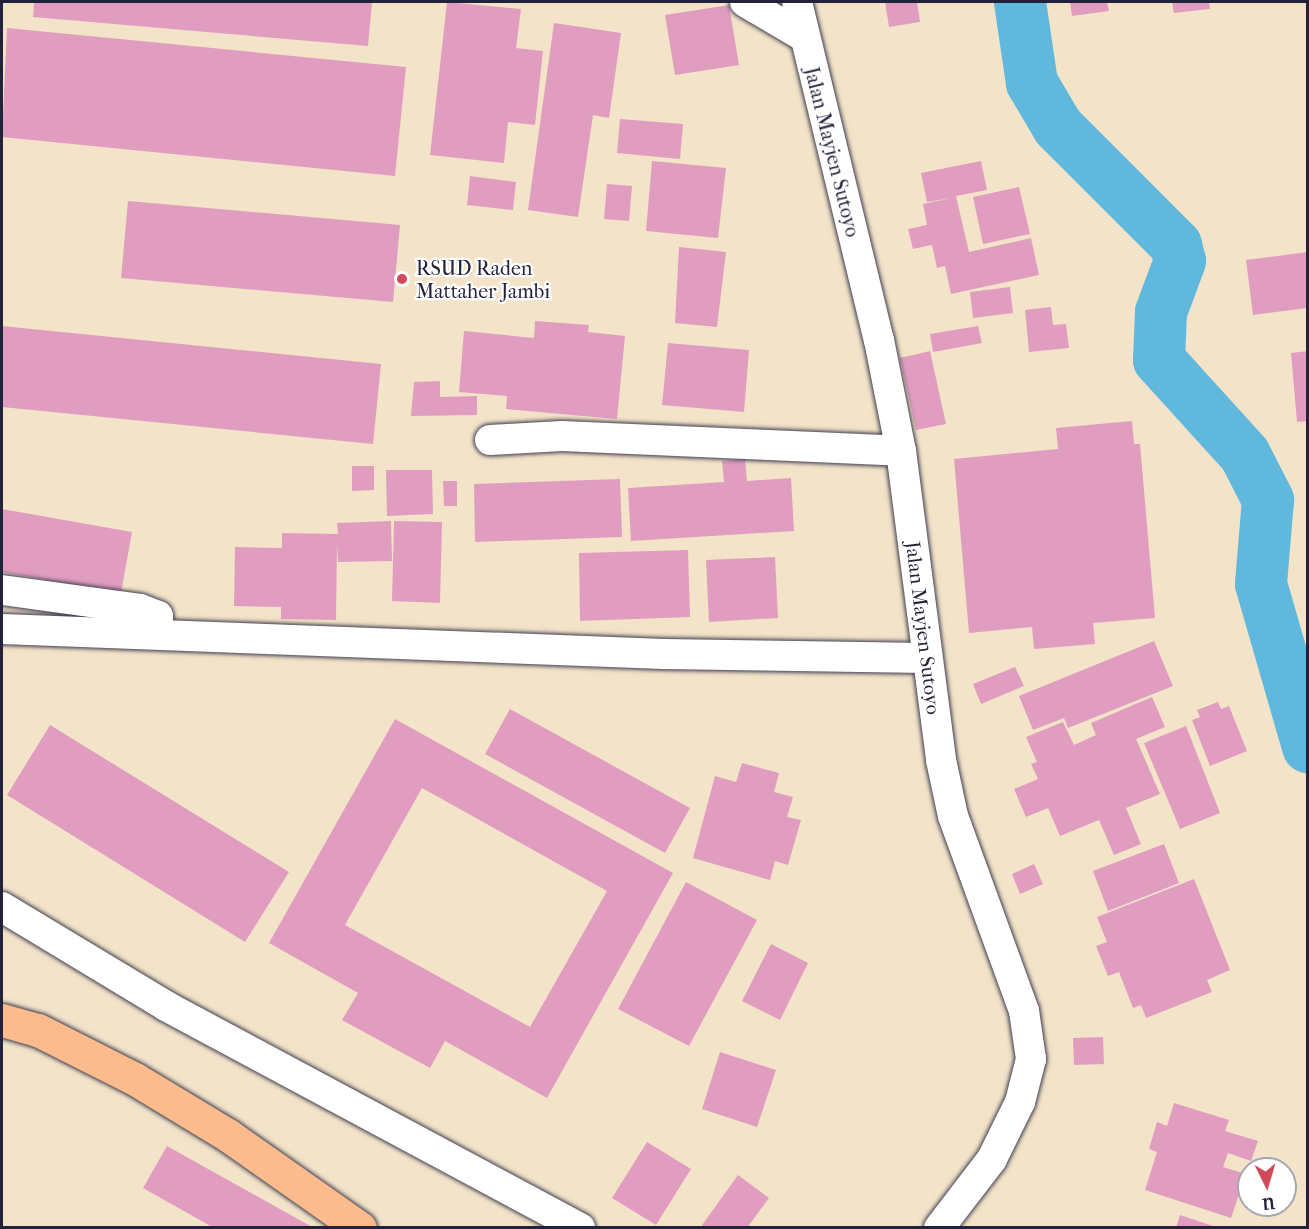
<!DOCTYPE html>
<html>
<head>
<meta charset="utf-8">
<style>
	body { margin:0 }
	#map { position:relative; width:1309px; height:1229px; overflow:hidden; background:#f3e4c9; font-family:"IM FELL French Canon",serif }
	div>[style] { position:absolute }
	.river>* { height:52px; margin:-26px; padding:0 26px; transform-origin:26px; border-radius:26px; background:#60b8dd }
	.building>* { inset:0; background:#e19dc0 }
	.roads { filter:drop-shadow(0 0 2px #413f50) drop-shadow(0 0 2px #413f50) }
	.minor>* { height:30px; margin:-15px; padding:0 15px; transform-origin:15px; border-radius:15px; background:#fff }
	.major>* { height:33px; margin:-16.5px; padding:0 16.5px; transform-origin:16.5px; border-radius:16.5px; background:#fbbb8c }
	.dots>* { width:16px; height:16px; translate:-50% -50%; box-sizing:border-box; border:3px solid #fff; border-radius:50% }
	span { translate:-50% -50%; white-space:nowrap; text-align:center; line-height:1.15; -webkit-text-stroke:4.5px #fff; paint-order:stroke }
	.street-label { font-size:20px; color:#22223b }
	.poi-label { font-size:20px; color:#22223b }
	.left { translate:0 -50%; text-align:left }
	.frame { position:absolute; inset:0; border:3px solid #22223b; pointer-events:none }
	.north { position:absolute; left:1237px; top:1157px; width:60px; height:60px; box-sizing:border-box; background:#fff; border:2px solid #a7a7b1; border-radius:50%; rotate:175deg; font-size:16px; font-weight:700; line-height:24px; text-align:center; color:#22223b }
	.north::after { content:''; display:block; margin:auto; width:21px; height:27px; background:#d1495b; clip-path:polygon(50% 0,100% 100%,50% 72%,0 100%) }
</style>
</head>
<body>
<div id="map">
	<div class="river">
		<div style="left:1020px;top:2px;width:82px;rotate:81.6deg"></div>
		<div style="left:1032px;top:83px;width:51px;rotate:59.4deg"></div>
		<div style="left:1058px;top:127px;width:167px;rotate:45deg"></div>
		<div style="left:1176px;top:245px;width:16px;rotate:76deg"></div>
		<div style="left:1180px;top:261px;width:54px;rotate:110.4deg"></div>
		<div style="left:1161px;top:312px;width:48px;rotate:92.4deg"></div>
		<div style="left:1159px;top:360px;width:128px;rotate:47.8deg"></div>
		<div style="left:1245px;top:455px;width:51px;rotate:62.9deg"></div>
		<div style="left:1268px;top:500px;width:84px;rotate:94.8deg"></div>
		<div style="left:1261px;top:584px;width:170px;rotate:73.9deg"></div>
	</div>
	<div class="building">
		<div style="clip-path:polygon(34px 2px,372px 2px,368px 46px,33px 17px)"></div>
		<div style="clip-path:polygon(447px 2px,521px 9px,516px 48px,543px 51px,535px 125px,508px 122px,504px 163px,430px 155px)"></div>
		<div style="clip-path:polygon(885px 2px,917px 2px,920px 22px,889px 27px)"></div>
		<div style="clip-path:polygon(1070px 2px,1107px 2px,1109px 11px,1072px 16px)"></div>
		<div style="clip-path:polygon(1172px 2px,1209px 2px,1210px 9px,1174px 13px)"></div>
		<div style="clip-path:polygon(729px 5px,739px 65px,675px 75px,665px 15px)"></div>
		<div style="clip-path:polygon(554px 23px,621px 33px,609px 118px,593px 115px,578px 217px,528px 210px)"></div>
		<div style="clip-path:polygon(7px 28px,406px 67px,395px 176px,2px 137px)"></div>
		<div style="clip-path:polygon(620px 119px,683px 124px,680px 159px,617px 153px)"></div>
		<div style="clip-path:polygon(652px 161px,726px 168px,718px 238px,646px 231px)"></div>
		<div style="clip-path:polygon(981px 161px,987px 190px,956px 196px,969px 252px,1031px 238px,1039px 275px,951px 294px,945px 266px,937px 268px,932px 245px,913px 249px,908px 229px,927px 225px,923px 204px,952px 198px,927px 202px,921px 173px)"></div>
		<div style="clip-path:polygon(470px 176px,516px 182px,513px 210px,467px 205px)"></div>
		<div style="clip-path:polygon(607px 184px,632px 186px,629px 221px,604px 219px)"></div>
		<div style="clip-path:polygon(1019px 187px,1030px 234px,983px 244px,973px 197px)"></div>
		<div style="clip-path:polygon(128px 201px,400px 225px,393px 302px,121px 278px)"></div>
		<div style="clip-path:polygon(679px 247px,726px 252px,717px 327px,675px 323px)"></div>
		<div style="clip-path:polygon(1308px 252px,1308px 308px,1253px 315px,1246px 260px)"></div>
		<div style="clip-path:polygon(1010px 287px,1013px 313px,973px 318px,970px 292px)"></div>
		<div style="clip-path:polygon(1051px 307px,1053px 325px,1066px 324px,1069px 348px,1029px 352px,1025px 310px)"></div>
		<div style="clip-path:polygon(535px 321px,589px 325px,588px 332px,625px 336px,617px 419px,506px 409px,507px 396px,459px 392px,464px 331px,534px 338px)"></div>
		<div style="clip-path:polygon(2px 326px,381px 364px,373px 444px,2px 407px)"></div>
		<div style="clip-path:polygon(978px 326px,982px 343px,933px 352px,930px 334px)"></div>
		<div style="clip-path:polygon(668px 343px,749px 350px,744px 412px,662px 405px)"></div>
		<div style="clip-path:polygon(930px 351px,946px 424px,916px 430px,900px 358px)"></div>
		<div style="clip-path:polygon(1308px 351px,1308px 421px,1297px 422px,1291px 353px)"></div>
		<div style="clip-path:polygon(440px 381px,440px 397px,477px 396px,477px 415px,411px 416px,414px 382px)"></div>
		<div style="clip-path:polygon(1132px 421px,1134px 444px,1140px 444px,1155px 618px,1093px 623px,1095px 644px,1034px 649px,1032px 627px,969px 633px,954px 459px,1058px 449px,1056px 428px)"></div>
		<div style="clip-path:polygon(745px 459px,747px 481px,791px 478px,794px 531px,631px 541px,628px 488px,724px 482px,722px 461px)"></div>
		<div style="clip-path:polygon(352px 466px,374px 466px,374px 490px,352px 491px)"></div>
		<div style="clip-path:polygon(386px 470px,432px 470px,433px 514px,387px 516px)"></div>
		<div style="clip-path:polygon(620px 479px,622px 537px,475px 542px,474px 484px)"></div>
		<div style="clip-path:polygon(443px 481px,457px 481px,457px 506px,444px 506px)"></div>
		<div style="clip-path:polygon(2px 509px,132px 532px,121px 593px,2px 572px)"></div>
		<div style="clip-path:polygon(391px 521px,392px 561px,338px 562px,337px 543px,336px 620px,281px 619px,281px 607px,234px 606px,235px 547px,282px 548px,282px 533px,338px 534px,337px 523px)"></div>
		<div style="clip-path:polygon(394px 521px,442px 522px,440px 603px,392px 601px)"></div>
		<div style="clip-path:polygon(688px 550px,690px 617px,580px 621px,579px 553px)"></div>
		<div style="clip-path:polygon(775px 557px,778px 618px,709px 622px,706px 560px)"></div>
		<div style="clip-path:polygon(1154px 641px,1173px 686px,1068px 728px,1064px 718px,1033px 730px,1019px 696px)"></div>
		<div style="clip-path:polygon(1015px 667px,1024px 686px,981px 704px,973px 684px)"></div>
		<div style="clip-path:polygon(1152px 697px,1165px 727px,1136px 739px,1160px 794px,1126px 808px,1141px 844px,1114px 855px,1099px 820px,1060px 836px,1048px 808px,1026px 817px,1014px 789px,1038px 779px,1031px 764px,1037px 762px,1026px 737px,1063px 722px,1074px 745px,1096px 735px,1091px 723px)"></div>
		<div style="clip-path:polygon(1218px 702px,1221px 709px,1229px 706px,1247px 751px,1210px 766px,1192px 720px,1200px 717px,1197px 710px)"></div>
		<div style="clip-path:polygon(510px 709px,690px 808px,665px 853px,485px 754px)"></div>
		<div style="clip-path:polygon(evenodd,395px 719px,673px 873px,547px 1098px,445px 1041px,430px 1068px,342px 1020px,358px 993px,269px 943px,395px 719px,422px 788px,607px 891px,530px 1027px,345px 925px,422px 788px)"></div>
		<div style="clip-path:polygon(50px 725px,289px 872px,245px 942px,7px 795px)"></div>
		<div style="clip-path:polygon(1186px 726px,1220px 813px,1180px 829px,1144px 743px)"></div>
		<div style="clip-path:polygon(742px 763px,779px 773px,774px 792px,793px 797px,787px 817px,801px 820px,788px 865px,775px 861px,770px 880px,693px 858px,715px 776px,736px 782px)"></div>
		<div style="clip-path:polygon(1164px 844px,1179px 883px,1108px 911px,1093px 871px)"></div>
		<div style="clip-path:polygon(1034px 864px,1043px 884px,1020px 894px,1012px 874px)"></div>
		<div style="clip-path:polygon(1194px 879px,1230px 970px,1207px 980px,1212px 992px,1146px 1018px,1141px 1005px,1133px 1008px,1119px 972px,1108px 976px,1096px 946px,1107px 942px,1097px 917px)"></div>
		<div style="clip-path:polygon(686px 882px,757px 920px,689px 1046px,618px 1009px)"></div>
		<div style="clip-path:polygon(771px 944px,808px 963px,780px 1020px,742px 1001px)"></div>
		<div style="clip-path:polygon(1103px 1037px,1104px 1064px,1074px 1065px,1073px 1038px)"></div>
		<div style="clip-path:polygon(720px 1052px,776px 1070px,757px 1127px,702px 1109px)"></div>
		<div style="clip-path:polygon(1174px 1103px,1229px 1120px,1225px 1131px,1258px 1141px,1251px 1161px,1228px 1153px,1223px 1167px,1246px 1174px,1231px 1218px,1145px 1190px,1157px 1152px,1149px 1149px,1157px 1122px,1167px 1126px)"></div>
		<div style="clip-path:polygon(647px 1142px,691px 1169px,656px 1225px,612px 1198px)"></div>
		<div style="clip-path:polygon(167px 1146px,314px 1228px,214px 1228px,143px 1188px)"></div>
		<div style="clip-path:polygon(738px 1175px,769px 1198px,747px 1228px,700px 1228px)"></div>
		<div style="clip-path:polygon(1180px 1215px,1216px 1227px,1216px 1228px,1176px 1228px)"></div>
	</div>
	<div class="roads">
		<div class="minor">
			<div style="left:745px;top:2px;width:67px;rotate:30.4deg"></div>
			<div style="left:797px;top:2px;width:348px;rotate:76.4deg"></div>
			<div style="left:879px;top:340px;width:113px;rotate:78.8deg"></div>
			<div style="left:901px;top:451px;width:312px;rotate:82.6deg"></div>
			<div style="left:941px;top:760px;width:57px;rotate:77.9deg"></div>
			<div style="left:953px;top:816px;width:208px;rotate:70deg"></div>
			<div style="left:1024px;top:1011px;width:49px;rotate:81.7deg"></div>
			<div style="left:1031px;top:1059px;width:44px;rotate:104.3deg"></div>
			<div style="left:1020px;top:1102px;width:64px;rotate:116.2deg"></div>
			<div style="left:992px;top:1159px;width:87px;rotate:127.5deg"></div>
			<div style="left:490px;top:440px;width:72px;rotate:-3.2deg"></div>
			<div style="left:562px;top:436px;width:339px;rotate:2.5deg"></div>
			<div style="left:2px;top:590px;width:139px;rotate:7.8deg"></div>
			<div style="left:140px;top:609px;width:19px;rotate:21deg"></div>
			<div style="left:158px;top:616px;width:18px;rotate:90deg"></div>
			<div style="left:2px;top:629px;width:662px;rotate:2.16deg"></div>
			<div style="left:664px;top:654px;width:262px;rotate:0.9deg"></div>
			<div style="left:2px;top:907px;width:192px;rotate:31.1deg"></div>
			<div style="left:166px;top:1006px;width:470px;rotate:28.2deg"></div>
		</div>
		<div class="major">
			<div style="left:2px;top:1020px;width:37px;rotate:16deg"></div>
			<div style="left:38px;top:1030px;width:109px;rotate:26.8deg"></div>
			<div style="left:135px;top:1079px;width:110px;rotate:31.2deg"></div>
			<div style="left:229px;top:1136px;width:160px;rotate:35.1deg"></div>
		</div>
	</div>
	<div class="dots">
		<div style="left:402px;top:279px;background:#d1495b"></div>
	</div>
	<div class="street-label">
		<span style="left:832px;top:152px;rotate:76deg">Jalan Mayjen Sutoyo</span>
		<span style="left:923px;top:628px;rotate:83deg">Jalan Mayjen Sutoyo</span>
	</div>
	<div class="poi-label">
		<span class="left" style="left:416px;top:280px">RSUD Raden<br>Mattaher Jambi</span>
	</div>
	<div class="frame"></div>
	<div class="north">U</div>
</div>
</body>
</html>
